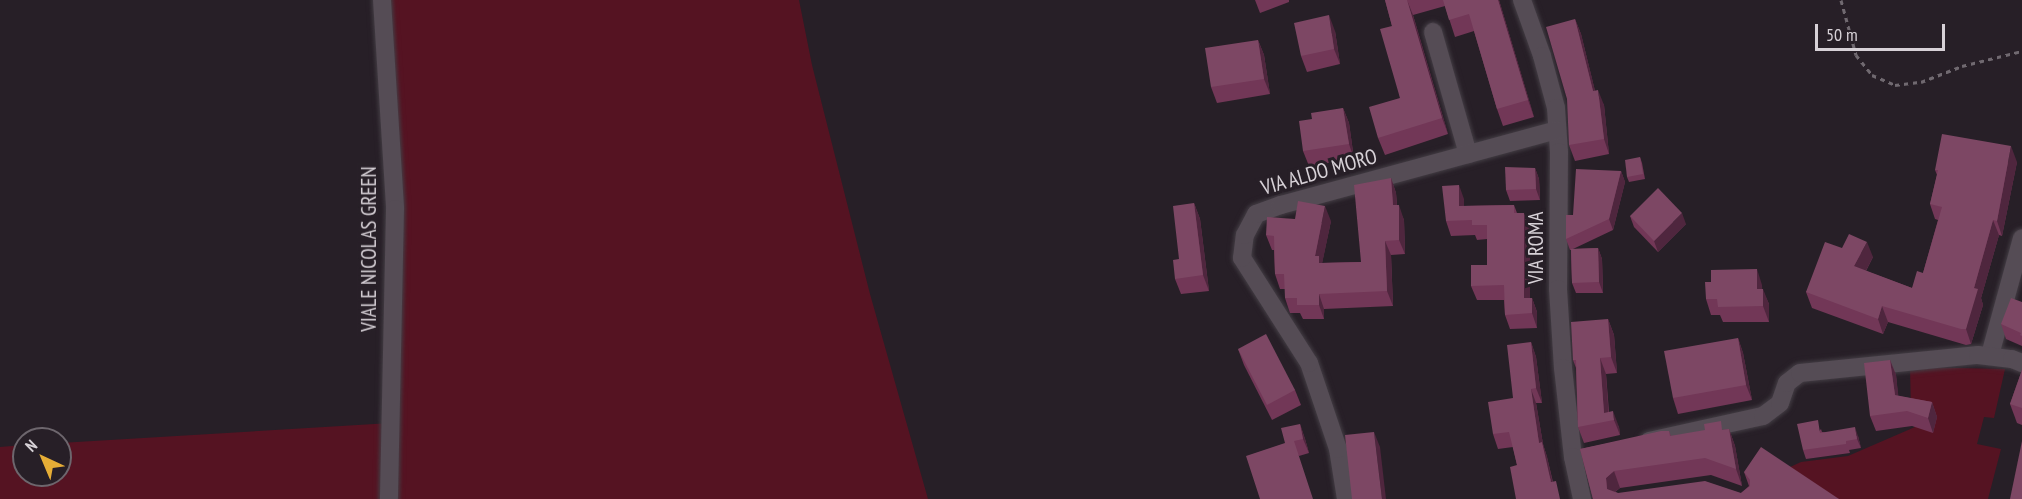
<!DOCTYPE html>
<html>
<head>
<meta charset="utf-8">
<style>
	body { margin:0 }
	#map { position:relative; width:2022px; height:499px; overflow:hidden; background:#271f27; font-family:"PT Sans Narrow",sans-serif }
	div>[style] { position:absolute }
	.green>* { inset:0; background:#551322 }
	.path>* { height:3px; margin-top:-1.5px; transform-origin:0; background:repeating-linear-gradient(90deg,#706970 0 4.5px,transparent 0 9px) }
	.roads { filter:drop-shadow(0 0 2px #433d44) drop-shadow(0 0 2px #433d44) }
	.minor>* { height:18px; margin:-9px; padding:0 9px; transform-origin:9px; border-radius:9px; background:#554c55 }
	.wall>* { inset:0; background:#723757 }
	.shaded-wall>* { inset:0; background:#4f263e }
	.building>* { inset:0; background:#7d4764 }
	span { translate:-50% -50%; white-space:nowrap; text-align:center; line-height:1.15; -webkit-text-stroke:6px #271f27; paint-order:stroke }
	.street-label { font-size:21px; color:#d7d1d7 }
	.north { position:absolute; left:12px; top:427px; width:60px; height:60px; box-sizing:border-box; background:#271f27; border:2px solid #6d666d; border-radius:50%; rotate:316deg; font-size:16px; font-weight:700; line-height:24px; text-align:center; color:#d7d1d7 }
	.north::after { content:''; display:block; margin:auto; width:21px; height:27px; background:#e6ad36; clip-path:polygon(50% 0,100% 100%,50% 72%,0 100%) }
	.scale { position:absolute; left:1815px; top:24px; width:130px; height:27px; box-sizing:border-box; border:3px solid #d7d1d7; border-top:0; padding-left:8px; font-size:18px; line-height:21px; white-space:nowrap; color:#d7d1d7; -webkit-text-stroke:4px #271f27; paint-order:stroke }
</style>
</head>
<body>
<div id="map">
	<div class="green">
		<div style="clip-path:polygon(382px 0,799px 0,812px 65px,870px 294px,928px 499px,0 499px,0 447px,24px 445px,24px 475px,60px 475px,60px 443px,391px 423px)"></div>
		<div style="clip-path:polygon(1910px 367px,2005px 369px,1994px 418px,1984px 417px,1977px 444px,2001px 449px,1988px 499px,1836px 499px,1790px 467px,1801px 462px,1848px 456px,1915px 427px,1911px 412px)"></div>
	</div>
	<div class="path">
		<div style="left:1841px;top:0;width:57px;rotate:74.7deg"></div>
		<div style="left:1856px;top:55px;width:26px;rotate:51deg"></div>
		<div style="left:1872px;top:75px;width:25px;rotate:23deg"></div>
		<div style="left:1895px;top:85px;width:26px;rotate:-7deg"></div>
		<div style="left:1921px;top:82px;width:44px;rotate:-21.3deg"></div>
		<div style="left:1962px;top:66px;width:62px;rotate:-14deg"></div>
	</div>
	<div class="roads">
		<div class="minor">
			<div style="left:382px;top:0;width:209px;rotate:86.4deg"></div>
			<div style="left:395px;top:209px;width:290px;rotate:91.2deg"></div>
			<div style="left:1522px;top:0;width:59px;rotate:70.3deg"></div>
			<div style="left:1542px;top:56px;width:54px;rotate:74.9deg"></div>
			<div style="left:1556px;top:108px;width:44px;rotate:86.1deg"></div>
			<div style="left:1559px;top:152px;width:137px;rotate:90.4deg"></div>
			<div style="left:1558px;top:289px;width:79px;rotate:86.4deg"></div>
			<div style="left:1563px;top:368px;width:90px;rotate:83.6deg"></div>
			<div style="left:1573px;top:457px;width:43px;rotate:77.9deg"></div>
			<div style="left:1433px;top:32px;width:127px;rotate:74deg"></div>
			<div style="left:1990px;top:355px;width:121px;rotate:-74.7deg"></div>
			<div style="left:1649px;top:441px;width:117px;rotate:-12.4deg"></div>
			<div style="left:1763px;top:416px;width:21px;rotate:-37deg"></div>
			<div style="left:1780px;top:403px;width:21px;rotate:-71deg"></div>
			<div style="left:1787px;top:383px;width:16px;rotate:-38deg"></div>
			<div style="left:1800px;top:373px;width:179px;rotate:-5.8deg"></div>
			<div style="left:1978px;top:355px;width:34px;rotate:7deg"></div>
			<div style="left:2012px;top:359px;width:11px;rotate:22deg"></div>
			<div style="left:1346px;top:499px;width:51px;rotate:-99.1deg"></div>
			<div style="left:1338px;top:449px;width:91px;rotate:-108.6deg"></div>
			<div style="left:1309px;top:363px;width:125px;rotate:-122.5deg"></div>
			<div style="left:1242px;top:258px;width:23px;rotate:-83deg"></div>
			<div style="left:1245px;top:235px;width:24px;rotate:-62deg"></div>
			<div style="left:1256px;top:214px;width:27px;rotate:-20deg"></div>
			<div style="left:1281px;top:205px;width:286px;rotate:-15.2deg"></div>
		</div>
	</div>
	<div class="wall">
		<div style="clip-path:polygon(1255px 0,1289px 0,1289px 2px,1260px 13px)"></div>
		<div style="clip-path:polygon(1385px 0,1499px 0,1534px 117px,1503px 126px,1497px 109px,1474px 31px,1455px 37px,1445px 6px,1413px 15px,1448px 134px,1385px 155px,1378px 138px,1400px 98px,1392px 26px)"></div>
		<div style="clip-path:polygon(1575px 19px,1581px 34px,1595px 91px,1604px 105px,1609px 154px,1575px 161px,1569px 145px)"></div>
		<div style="clip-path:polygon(1335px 31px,1340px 64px,1307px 72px,1301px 56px)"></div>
		<div style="clip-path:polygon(1258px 40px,1264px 55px,1270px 94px,1217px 103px,1211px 87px)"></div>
		<div style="clip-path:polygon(1343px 108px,1349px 123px,1354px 159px,1309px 166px,1303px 151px,1312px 119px)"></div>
		<div style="clip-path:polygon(1640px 157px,1642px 163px,1645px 179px,1629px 182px,1627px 177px)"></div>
		<div style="clip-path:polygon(2017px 162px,2002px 236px,1999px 235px,1981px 298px,1983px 305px,1971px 344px,1966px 345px,1888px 322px,1883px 334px,1812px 308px,1806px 292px,1842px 248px,1873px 257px,1866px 271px,1912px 288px,1923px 273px,1938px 220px,1935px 219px,1930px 204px,1937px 175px,1935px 170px)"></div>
		<div style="clip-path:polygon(1535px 168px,1539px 179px,1540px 200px,1510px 201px,1506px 190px)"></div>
		<div style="clip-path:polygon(1621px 171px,1625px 182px,1613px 230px,1573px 249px,1598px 248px,1602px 259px,1603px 293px,1576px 293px,1572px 283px,1571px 250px,1570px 250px,1566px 239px,1573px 215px)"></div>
		<div style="clip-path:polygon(1391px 178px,1396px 193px,1397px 205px,1404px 220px,1405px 254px,1391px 255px,1393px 306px,1324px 309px,1324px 319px,1303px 319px,1300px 313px,1290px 313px,1285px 298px,1285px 289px,1280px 289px,1275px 274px,1274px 250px,1272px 250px,1266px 235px,1331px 221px,1322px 263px,1361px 262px)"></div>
		<div style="clip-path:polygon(1464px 199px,1464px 206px,1514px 205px,1517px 213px,1530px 228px,1530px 298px,1532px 298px,1537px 312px,1537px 328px,1510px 329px,1505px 315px,1504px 300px,1477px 300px,1471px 286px,1487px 265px,1487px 239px,1477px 240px,1475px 235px,1451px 236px,1446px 221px)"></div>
		<div style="clip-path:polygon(1194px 203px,1200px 219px,1209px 291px,1181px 294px,1175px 279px,1179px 259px)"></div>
		<div style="clip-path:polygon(1630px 216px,1686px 224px,1658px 252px,1634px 227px)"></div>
		<div style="clip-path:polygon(1762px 285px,1762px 289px,1769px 304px,1769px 322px,1723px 322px,1720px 315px,1711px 315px,1706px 299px)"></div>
		<div style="clip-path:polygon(2022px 302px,2022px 346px,2006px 339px,2001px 324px)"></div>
		<div style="clip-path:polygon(1608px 319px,1614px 335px,1617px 373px,1606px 374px,1609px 412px,1619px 427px,1620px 435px,1584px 443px,1578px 427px,1576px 368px,1573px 360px)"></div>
		<div style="clip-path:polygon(1738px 338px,1743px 353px,1752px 400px,1678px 414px,1673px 398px)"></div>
		<div style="clip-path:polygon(1531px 342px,1536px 357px,1542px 403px,1536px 403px,1543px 444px,1547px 457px,1553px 482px,1517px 465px,1513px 447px,1498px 449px,1493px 434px,1513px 398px)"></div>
		<div style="clip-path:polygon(1238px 349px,1295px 390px,1301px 405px,1272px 420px,1244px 365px)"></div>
		<div style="clip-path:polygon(1890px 360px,1896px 375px,1898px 396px,1932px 402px,1937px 417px,1933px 433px,1912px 426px,1876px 431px,1870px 416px)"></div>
		<div style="clip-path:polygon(2022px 370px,2022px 425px,2017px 423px,2010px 404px)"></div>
		<div style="clip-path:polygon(1300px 424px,1305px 439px,1309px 453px,1299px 456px,1285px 443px)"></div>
		<div style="clip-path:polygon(1729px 429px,1735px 446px,1742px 486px,1711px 475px,1620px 488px,1615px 492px,1618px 493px,1741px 493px,1749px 486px,1744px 472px,1839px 499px,1593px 499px,1580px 449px,1669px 431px,1671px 436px)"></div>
		<div style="clip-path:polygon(1821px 429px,1822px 432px,1858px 436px,1861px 448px,1849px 450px,1850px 453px,1806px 459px,1803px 450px)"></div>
	</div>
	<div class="shaded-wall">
		<div style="clip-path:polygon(1407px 0,1413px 15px,1448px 134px,1442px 118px)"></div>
		<div style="clip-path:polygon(1498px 0,1499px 0,1534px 117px,1528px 100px)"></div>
		<div style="clip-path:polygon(1329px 15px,1335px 31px,1340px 64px,1334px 49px)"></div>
		<div style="clip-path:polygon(1575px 19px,1581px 34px,1599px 107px,1593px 91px)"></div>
		<div style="clip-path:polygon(1258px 40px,1264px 55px,1270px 94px,1264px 79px)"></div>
		<div style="clip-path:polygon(1598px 90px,1604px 105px,1609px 154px,1604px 139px)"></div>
		<div style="clip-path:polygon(1343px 108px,1349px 123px,1354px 159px,1349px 144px)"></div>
		<div style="clip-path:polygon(2011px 146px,2017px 162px,2002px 236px,1997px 221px)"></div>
		<div style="clip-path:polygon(1535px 168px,1539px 179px,1540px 200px,1536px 189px)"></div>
		<div style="clip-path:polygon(1621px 171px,1625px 182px,1613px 230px,1609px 219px)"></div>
		<div style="clip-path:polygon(1391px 178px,1396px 193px,1398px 220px,1393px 205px)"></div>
		<div style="clip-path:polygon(1459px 185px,1464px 199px,1464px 220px,1459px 206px)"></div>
		<div style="clip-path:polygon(1194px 203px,1200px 219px,1209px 291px,1203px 275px)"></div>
		<div style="clip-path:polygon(1399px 205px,1404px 220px,1405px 254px,1399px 240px)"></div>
		<div style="clip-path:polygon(1325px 206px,1331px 221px,1322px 264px,1324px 271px,1315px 256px)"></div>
		<div style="clip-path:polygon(1524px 213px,1530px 228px,1530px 313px,1524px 298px)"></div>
		<div style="clip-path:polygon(1682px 213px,1686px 224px,1658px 252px,1654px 241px)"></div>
		<div style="clip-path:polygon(1993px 220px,1999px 235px,1981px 298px,1983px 305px,1971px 344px,1966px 329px,1974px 288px)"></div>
		<div style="clip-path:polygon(1385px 241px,1391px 255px,1393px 306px,1387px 291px)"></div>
		<div style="clip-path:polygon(1867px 242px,1873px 257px,1860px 282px,1854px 266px)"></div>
		<div style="clip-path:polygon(1598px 248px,1602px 259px,1603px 293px,1599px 282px)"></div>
		<div style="clip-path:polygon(1757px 269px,1762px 285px,1763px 305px,1757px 289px)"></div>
		<div style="clip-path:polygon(1763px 289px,1769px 304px,1769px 322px,1763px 306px)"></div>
		<div style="clip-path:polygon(1319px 294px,1324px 309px,1324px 319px,1319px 305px)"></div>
		<div style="clip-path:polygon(1532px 298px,1537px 312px,1537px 328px,1532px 313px)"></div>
		<div style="clip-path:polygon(1882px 306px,1888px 322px,1883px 334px,1878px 319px)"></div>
		<div style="clip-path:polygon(1608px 319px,1614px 335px,1617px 373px,1611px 357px)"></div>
		<div style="clip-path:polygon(1738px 338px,1743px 353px,1752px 400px,1746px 385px)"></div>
		<div style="clip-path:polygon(1531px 342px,1536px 357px,1542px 403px,1536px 388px)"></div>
		<div style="clip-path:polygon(1600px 358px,1606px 374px,1609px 421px,1604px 413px)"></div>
		<div style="clip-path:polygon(1890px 360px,1896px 375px,1900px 410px,1895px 395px)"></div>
		<div style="clip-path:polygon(1531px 389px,1536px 403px,1543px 444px,1547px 457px,1556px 497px,1539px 443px)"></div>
		<div style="clip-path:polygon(1932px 402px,1937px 417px,1933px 433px,1928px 418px)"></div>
		<div style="clip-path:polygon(1613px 411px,1619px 427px,1620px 435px,1614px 420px)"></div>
		<div style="clip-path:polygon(1300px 424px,1305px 439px,1309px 453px,1303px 439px)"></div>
		<div style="clip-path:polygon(1855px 427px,1858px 436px,1861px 448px,1857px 439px)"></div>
		<div style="clip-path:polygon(1729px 429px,1735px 446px,1742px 486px,1736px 469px)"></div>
		<div style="clip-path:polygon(1374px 432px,1380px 447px,1386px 499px,1382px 499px)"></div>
		<div style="clip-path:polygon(1614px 471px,1620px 488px,1612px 494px,1607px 489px,1606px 478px)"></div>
	</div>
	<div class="building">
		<div style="clip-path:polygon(1385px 0,1407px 0,1442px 118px,1378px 138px,1369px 107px,1400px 98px,1380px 29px,1392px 26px)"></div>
		<div style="clip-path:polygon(1443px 0,1498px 0,1528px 100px,1497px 109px,1469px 14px,1449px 20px)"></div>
		<div style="clip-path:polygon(1329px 15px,1334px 49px,1301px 56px,1294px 23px)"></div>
		<div style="clip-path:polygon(1575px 19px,1593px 91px,1598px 90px,1604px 139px,1569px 145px,1567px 99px,1546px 27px)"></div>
		<div style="clip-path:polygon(1258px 40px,1264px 79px,1211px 87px,1205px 48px)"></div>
		<div style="clip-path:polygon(1343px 108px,1349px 144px,1303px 151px,1299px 121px,1312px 119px,1311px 113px)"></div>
		<div style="clip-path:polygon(1942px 134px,2011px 146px,1997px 221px,1993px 220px,1974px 288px,1978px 289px,1966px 329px,1961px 329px,1882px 306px,1878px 319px,1806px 292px,1825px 242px,1842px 248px,1849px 234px,1867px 242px,1854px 266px,1912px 288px,1917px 271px,1923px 273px,1942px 207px,1930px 204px,1938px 170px,1935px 170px)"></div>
		<div style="clip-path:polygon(1640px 157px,1643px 174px,1627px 177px,1625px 160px)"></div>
		<div style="clip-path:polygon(1505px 167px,1535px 168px,1536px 189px,1506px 190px)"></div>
		<div style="clip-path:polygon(1576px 169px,1621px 171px,1609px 219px,1566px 239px,1566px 215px,1573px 215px)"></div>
		<div style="clip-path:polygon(1391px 178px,1393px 205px,1399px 205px,1399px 240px,1385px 241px,1387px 291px,1319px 294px,1319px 305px,1297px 305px,1297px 298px,1285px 298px,1284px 274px,1275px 274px,1274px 236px,1266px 235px,1267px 217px,1295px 219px,1298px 201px,1325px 206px,1315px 256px,1319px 256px,1319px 263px,1361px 262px,1354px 185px)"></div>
		<div style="clip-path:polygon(1459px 185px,1459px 206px,1514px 205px,1514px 213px,1524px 213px,1524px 298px,1532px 298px,1532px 313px,1505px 315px,1504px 285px,1471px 286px,1471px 265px,1487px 265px,1487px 225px,1472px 225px,1472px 220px,1446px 221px,1442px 186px)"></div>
		<div style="clip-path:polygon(1658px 188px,1682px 213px,1654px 241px,1630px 216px)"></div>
		<div style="clip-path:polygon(1194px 203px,1203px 275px,1175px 279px,1173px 260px,1179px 259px,1173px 206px)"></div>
		<div style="clip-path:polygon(1598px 248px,1599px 282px,1572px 283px,1571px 249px)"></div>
		<div style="clip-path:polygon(1757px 269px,1757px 289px,1763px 289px,1763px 306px,1718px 307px,1717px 299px,1706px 299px,1705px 282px,1711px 282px,1711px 270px)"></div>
		<div style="clip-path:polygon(2011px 298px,2022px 302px,2022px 336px,2020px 335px,2021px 333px,2001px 324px)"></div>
		<div style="clip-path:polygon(1608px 319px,1611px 357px,1600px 358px,1604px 413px,1613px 411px,1614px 420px,1578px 427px,1576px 360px,1573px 360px,1571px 322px)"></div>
		<div style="clip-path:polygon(1266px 334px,1295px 390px,1267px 405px,1238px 349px)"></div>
		<div style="clip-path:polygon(1738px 338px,1746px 385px,1673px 398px,1664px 351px)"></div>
		<div style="clip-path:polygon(1531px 342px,1536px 388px,1531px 389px,1539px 443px,1542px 442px,1551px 482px,1556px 481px,1560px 499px,1516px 499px,1510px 467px,1517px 465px,1509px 432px,1493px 434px,1488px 402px,1513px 398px,1507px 345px)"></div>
		<div style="clip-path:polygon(1890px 360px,1895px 395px,1932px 402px,1928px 418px,1907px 411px,1870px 416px,1864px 363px)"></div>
		<div style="clip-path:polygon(2022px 370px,2022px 408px,2010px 404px)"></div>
		<div style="clip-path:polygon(1818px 420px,1820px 433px,1855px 427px,1857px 439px,1846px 441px,1846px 444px,1803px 450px,1797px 424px)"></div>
		<div style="clip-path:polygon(1721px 421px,1722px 430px,1729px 429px,1736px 469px,1705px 458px,1614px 471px,1606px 478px,1607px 489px,1618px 493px,1705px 481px,1741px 493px,1750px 486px,1750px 480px,1744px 472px,1761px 447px,1839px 499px,1593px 499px,1580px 449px,1661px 431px,1669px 431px,1670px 436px,1705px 430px,1704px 424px)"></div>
		<div style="clip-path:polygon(1300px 424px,1303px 439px,1294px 441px,1313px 499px,1260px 499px,1246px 456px,1285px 443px,1281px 428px)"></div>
		<div style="clip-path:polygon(1374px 432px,1382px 499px,1352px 499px,1345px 435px)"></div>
		<div style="clip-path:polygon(2022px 441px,2022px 499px,2010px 499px)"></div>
	</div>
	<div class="street-label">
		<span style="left:1319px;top:172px;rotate:-16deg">VIA ALDO MORO</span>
		<span style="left:1536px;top:248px;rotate:-90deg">VIA ROMA</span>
		<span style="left:369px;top:249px;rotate:-90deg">VIALE NICOLAS GREEN</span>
	</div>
	<div class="north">N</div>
	<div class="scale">50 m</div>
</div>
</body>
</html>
